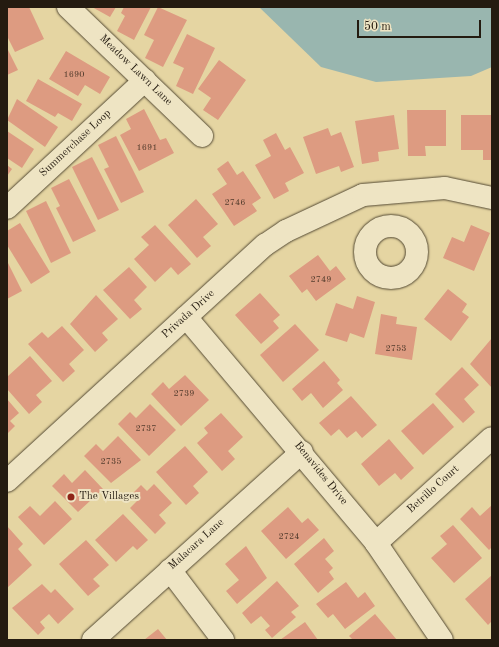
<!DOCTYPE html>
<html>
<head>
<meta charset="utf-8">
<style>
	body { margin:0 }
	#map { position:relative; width:499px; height:647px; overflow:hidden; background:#e5d5a2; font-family:"Old Standard TT",serif }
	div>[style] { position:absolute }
	.water>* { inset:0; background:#99b6af }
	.building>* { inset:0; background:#dd9b81 }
	.roads { filter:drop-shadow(0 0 1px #544a34) drop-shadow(0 0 1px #544a34) }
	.minor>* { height:22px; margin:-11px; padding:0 11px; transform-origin:11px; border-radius:11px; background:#eee4c3 }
	.minor>.ring { margin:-11px; padding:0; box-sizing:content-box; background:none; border:22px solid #eee4c3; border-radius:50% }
	.dots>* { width:11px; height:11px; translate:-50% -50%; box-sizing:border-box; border:2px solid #eee4c3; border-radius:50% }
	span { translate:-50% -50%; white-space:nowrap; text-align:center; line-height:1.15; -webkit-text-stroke:4px #eee4c3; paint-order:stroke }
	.number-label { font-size:9px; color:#523b2c }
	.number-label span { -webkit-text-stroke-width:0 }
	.street-label { font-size:11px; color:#241b10 }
	.poi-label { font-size:11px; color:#241b10 }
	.left { translate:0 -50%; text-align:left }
	.frame { position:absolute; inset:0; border:8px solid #241b10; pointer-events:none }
	.scale { position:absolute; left:357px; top:20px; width:124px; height:18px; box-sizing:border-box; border:2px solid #241b10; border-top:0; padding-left:5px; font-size:12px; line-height:14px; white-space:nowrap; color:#241b10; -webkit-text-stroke:3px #eee4c3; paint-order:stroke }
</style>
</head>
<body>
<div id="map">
	<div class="water">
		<div style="clip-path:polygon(259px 7px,492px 7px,492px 67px,471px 76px,376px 82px,321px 67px)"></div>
	</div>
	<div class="building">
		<div style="clip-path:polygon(7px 7px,29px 7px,44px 39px,15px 52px,7px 36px)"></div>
		<div style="clip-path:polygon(92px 7px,116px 7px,110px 17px)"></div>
		<div style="clip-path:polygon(124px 7px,151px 7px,134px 40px,117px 31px,125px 16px,121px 13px)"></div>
		<div style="clip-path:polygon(158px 7px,187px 20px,163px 67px,145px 58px,154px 40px,144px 35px)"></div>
		<div style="clip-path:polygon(187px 34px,215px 48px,193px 94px,176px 86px,184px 68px,173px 63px)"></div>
		<div style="clip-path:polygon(7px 48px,18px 70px,7px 75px)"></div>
		<div style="clip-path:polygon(66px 51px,110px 77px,100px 94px,85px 85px,78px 96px,49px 79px)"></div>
		<div style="clip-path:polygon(219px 60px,246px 80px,218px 120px,203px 110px,211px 98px,198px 89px)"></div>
		<div style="clip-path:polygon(38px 79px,82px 104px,72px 121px,58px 113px,55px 117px,26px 101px)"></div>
		<div style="clip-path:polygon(17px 99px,58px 127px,45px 147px,7px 120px)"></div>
		<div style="clip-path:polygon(144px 109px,160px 140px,166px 138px,174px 153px,139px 171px,120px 135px,131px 129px,126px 119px)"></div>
		<div style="clip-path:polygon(407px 110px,446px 110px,446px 146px,425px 146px,426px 156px,408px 156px)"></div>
		<div style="clip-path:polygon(394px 115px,399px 149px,378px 152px,379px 161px,362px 164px,355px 121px)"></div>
		<div style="clip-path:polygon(461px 115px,492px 115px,492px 160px,483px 160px,483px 150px,461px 150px)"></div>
		<div style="clip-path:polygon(328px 128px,331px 136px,341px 132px,354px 167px,341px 172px,339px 166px,316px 174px,303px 137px)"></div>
		<div style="clip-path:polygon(7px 131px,34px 149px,22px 168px,7px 158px)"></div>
		<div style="clip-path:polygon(276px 133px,285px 150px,290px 147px,304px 173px,285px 183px,289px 191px,274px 199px,255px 165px,271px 156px,263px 140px)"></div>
		<div style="clip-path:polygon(116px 136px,144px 192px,121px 203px,104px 169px,109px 167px,98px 145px)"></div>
		<div style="clip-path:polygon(92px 157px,119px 210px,98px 220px,72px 167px)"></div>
		<div style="clip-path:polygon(228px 161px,237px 175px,243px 171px,261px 198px,252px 204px,257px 211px,234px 226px,212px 194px,227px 184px,217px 169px)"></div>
		<div style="clip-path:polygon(7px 165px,12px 169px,7px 176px)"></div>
		<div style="clip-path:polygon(69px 179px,96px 231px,73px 242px,56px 208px,60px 206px,51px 188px)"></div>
		<div style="clip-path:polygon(196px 199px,218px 224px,203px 237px,211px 246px,197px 258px,168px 225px)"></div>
		<div style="clip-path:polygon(46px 201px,71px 253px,51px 263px,26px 211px)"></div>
		<div style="clip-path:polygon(20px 223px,50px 272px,31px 284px,7px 245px,7px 231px)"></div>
		<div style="clip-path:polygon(155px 225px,191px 264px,178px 275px,171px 267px,155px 282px,134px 259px,149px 245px,141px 237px)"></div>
		<div style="clip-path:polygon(471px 225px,490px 233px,474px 271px,443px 258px,452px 237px,464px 242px)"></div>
		<div style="clip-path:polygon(318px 255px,330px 271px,336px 266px,346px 279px,316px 301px,307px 289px,302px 293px,289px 276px)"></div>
		<div style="clip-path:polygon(7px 261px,22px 291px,7px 299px)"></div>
		<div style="clip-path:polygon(129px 267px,147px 287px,134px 300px,142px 309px,130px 319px,103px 290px)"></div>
		<div style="clip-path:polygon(448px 289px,467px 304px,462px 312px,469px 317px,451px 341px,424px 319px)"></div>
		<div style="clip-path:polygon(260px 293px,280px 315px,273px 321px,279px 328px,261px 344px,235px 315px)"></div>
		<div style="clip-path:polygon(96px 295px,118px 319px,102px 333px,108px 340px,95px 352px,70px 324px)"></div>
		<div style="clip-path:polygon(357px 296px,375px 302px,364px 338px,350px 333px,347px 342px,325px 335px,336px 303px,353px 309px)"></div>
		<div style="clip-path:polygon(381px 314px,397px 317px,396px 324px,417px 327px,412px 360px,375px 354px)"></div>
		<div style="clip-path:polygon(295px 324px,319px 350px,283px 382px,260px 355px)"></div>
		<div style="clip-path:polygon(62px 326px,84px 350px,69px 364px,75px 371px,63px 382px,28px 344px,42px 332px,48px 338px)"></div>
		<div style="clip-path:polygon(492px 338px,492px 388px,470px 364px)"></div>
		<div style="clip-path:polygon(30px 356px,52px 381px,36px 395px,42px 402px,29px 414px,7px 389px,7px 377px)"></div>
		<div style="clip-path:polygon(324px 361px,340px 380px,337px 383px,343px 390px,323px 408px,311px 393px,302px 401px,292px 389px)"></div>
		<div style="clip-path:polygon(462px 367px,479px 385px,464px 399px,475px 412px,463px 423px,435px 394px)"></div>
		<div style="clip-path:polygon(185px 375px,209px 400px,181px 426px,151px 394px,163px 382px,169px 389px)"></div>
		<div style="clip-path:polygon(351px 396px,377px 425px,362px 438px,356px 431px,347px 438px,339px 429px,331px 436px,319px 423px)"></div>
		<div style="clip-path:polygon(7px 399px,19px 413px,10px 421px,15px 426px,7px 434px)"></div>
		<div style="clip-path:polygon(433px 403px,454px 427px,423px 455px,401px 431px)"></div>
		<div style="clip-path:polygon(150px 404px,176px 430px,149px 456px,118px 424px,130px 412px,136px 418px)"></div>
		<div style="clip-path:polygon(221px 413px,243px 437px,228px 451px,235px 459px,222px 471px,197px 443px,208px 433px,204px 428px)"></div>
		<div style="clip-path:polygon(118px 436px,141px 460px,111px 483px,84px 456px,96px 444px,103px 451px)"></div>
		<div style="clip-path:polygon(389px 439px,414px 468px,401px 480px,395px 473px,379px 486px,361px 464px)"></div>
		<div style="clip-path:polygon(185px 446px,208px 472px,193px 486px,199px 493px,186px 505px,156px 472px)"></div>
		<div style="clip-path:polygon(85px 470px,103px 489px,78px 512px,52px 486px,64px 474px,72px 483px)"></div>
		<div style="clip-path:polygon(154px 484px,172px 503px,159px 515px,166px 523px,155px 534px,130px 508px,138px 500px,132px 494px,141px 485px,147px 491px)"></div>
		<div style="clip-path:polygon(55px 501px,72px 519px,44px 545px,18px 517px,30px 506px,40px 516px)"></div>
		<div style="clip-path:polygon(492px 505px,492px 547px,489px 550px,460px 519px,472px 507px,480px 516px)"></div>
		<div style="clip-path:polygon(288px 507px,302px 523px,308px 518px,319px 530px,286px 559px,261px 531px)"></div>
		<div style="clip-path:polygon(123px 514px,148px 540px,137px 550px,133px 546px,116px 562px,95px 540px)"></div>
		<div style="clip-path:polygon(453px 525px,482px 558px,454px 583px,431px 558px,447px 544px,440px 536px)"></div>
		<div style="clip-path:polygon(7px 526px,23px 544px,18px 549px,32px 565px,7px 588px)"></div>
		<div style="clip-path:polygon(324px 538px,334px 551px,325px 559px,333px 568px,329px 572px,334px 579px,318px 593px,294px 564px)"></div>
		<div style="clip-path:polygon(86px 540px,109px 565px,93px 579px,100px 586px,88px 596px,59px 564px)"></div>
		<div style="clip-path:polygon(246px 546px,267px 578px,237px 604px,226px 591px,239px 580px,225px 564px)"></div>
		<div style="clip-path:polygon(492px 575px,492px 621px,488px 625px,465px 599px)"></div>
		<div style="clip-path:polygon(277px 581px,299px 606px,291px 612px,296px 617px,272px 638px,265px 630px,270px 626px,261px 616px,251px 624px,242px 613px)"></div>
		<div style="clip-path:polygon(346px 582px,358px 598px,365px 592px,375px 606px,345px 629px,333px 614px,328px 618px,316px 604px)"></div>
		<div style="clip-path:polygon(42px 584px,51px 593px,55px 589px,74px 609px,58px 624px,49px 614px,40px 622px,45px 628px,38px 635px,12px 608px)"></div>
		<div style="clip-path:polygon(375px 614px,397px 640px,353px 640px,349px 636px)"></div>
		<div style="clip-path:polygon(305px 622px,318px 640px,280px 640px)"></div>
		<div style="clip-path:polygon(158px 629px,167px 640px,144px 640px)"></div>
	</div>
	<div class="roads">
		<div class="minor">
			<div style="left:68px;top:7px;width:186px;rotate:43.9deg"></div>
			<div style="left:7px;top:208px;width:188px;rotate:-42.8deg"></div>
			<div class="ring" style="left:365px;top:226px;width:30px;height:30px"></div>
			<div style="left:186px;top:317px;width:295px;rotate:49.9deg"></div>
			<div style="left:376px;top:543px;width:117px;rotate:55.8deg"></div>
			<div style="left:7px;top:481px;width:350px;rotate:-42.5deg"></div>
			<div style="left:265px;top:245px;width:25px;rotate:-34deg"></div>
			<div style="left:286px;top:231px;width:85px;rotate:-25.1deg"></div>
			<div style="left:363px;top:195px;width:82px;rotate:-4.9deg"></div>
			<div style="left:445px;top:188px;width:48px;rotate:12deg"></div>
			<div style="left:376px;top:543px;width:156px;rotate:-42.2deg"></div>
			<div style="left:170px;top:570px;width:88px;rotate:52.9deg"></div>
			<div style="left:93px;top:640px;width:281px;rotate:-42deg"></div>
		</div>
	</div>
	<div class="dots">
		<div style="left:71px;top:497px;background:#8f2418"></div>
	</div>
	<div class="number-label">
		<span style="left:74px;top:75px">1690</span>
		<span style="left:147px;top:148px">1691</span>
		<span style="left:235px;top:203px">2746</span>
		<span style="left:321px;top:280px">2749</span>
		<span style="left:396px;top:349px">2753</span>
		<span style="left:184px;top:394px">2739</span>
		<span style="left:146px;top:429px">2737</span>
		<span style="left:111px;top:462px">2735</span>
		<span style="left:289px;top:537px">2724</span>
	</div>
	<div class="street-label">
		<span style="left:135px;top:71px;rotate:44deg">Meadow Lawn Lane</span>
		<span style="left:76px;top:144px;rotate:-43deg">Summerchase Loop</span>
		<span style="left:189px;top:315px;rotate:-42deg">Privada Drive</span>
		<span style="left:320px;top:474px;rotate:51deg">Benavides Drive</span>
		<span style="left:434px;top:490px;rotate:-42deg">Betrillo Court</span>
		<span style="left:197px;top:545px;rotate:-42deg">Malacara Lane</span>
	</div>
	<div class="poi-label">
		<span class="left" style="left:79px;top:497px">The Villages</span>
	</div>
	<div class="frame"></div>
	<div class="scale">50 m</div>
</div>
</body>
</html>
